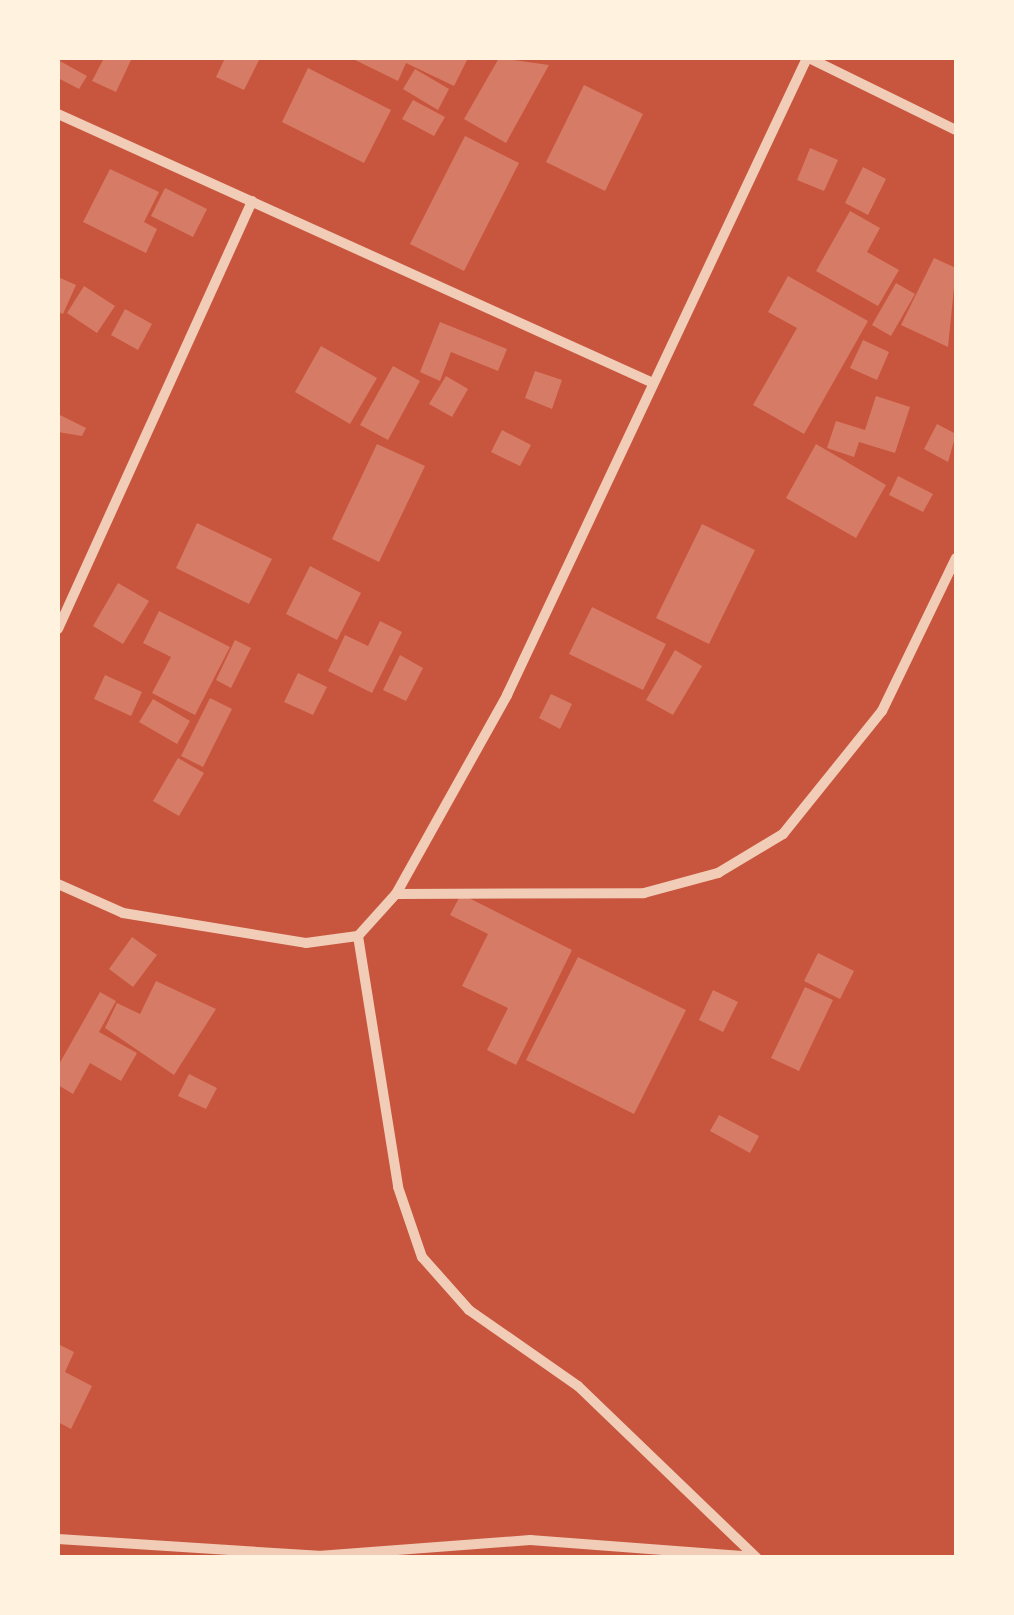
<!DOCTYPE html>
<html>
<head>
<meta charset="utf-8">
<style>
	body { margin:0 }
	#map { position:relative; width:1014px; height:1615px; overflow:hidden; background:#c8553d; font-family:Roboto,sans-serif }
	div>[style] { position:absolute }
	.building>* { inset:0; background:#d67c66 }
	.minor>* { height:10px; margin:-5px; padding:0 5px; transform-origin:5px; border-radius:5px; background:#f1ccb7 }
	span { translate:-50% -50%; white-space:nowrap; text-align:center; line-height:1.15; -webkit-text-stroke:8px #fff3e0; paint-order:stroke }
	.frame { position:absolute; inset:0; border:60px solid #fff3e0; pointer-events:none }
</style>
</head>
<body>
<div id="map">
	<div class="building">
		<div style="clip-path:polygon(104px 58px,132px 58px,116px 92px,92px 81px)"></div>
		<div style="clip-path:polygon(225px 58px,260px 58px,244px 90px,216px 77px)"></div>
		<div style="clip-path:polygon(351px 58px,468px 58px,454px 86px,406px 63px,398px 81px)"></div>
		<div style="clip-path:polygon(499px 58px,549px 65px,506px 143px,464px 119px)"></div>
		<div style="clip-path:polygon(58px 60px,87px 76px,79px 89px,58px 78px)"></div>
		<div style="clip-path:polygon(308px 68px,391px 110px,364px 163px,282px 122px)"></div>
		<div style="clip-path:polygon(415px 69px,449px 89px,438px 110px,403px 89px)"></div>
		<div style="clip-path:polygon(584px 85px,643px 114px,605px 191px,546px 162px)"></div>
		<div style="clip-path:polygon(413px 100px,445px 117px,434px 136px,402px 119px)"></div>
		<div style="clip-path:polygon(465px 136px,519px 163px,464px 271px,410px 244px)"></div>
		<div style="clip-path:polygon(810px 148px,838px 160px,824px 191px,797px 180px)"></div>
		<div style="clip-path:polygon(863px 167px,886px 179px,868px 215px,845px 203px)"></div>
		<div style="clip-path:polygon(110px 169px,159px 192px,144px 222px,157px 229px,146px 253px,83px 222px)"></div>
		<div style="clip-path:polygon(165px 188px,207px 209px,193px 237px,151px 216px)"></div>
		<div style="clip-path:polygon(850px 211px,880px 228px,867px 252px,899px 270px,878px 306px,816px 271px)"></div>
		<div style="clip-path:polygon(934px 258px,956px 268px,948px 347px,901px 325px)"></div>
		<div style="clip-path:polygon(788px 276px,868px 321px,804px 434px,753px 405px,797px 328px,768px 312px)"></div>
		<div style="clip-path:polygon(58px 277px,76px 285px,63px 314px,58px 312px)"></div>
		<div style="clip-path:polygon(896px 283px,915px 294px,891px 336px,872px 325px)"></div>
		<div style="clip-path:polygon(84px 286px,115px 306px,97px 333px,67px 313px)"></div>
		<div style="clip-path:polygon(125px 309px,152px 324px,138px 350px,111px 335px)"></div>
		<div style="clip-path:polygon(440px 322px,507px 349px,498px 371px,451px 352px,440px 381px,420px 372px)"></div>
		<div style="clip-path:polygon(863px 340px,889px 352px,877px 380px,850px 368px)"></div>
		<div style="clip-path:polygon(321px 346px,377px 378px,350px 424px,295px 392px)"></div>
		<div style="clip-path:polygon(393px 366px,420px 381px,388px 440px,360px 425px)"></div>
		<div style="clip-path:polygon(535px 371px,562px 380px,552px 409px,525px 398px)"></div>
		<div style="clip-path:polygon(446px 376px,468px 389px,452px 417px,429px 404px)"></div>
		<div style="clip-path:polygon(876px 396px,910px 407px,895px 453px,859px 442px,854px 457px,827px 448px,836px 421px,865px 430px)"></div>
		<div style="clip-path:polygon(58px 414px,86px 428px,82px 436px,58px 432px)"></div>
		<div style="clip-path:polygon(937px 424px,956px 434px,948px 462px,924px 449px)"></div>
		<div style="clip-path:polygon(502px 430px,531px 445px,520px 466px,491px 452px)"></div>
		<div style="clip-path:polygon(377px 444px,425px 466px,379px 562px,332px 539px)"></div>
		<div style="clip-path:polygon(816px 444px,886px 485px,856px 538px,786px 498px)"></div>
		<div style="clip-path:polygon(898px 476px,933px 494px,923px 512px,889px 495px)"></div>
		<div style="clip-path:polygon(197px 523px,272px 559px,249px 604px,176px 568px)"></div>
		<div style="clip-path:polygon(702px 524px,755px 550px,709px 644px,656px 618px)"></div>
		<div style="clip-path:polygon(310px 566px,361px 593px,337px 640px,286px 614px)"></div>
		<div style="clip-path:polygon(118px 583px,149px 601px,123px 644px,93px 626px)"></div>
		<div style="clip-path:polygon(592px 607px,666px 644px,643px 690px,569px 654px)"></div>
		<div style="clip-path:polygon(159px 611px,230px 647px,195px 715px,152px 693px,171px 657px,143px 643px)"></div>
		<div style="clip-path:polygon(380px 621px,402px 632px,372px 693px,328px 671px,345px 635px,368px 646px)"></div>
		<div style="clip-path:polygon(235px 640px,251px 648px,231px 688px,216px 680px)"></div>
		<div style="clip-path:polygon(675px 650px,702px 666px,673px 715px,646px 700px)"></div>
		<div style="clip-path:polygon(400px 655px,423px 668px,406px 701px,383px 690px)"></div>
		<div style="clip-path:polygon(298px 673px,327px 687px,313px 715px,284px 702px)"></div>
		<div style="clip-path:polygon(105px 675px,142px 692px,131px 716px,94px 699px)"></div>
		<div style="clip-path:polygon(551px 694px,572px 704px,560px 729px,539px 718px)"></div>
		<div style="clip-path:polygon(210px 698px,232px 709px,203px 767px,181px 756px)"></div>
		<div style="clip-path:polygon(153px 699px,190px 721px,177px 744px,139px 722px)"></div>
		<div style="clip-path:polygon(178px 758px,204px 773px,179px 816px,153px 801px)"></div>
		<div style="clip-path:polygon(461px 894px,572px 950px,516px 1065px,487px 1050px,508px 1008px,462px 986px,488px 934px,450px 915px)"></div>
		<div style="clip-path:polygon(132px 937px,157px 955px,133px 987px,109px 969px)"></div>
		<div style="clip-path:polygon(818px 953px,854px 971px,840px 999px,804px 981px)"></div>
		<div style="clip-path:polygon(578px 957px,686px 1010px,634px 1114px,526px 1060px)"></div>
		<div style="clip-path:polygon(156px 981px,216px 1009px,174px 1075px,105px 1028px,117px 1003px,140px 1014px)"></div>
		<div style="clip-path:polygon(805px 987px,833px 1000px,799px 1071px,771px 1058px)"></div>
		<div style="clip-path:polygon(713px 990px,738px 1002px,723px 1032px,699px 1020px)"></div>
		<div style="clip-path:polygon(100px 992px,116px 1001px,99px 1032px,137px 1053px,121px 1081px,90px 1063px,73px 1094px,58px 1085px,58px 1066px)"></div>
		<div style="clip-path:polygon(189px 1074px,217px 1088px,206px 1109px,178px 1096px)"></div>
		<div style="clip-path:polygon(719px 1115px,759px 1136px,750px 1153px,710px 1131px)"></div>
		<div style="clip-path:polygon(58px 1344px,74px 1352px,65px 1372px,92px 1386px,71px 1429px,58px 1422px)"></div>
	</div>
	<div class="minor">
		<div style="left:809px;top:58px;width:164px;rotate:26.1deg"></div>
		<div style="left:58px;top:114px;width:653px;rotate:24.33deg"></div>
		<div style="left:58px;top:629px;width:470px;rotate:-65.6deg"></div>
		<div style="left:58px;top:884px;width:71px;rotate:24deg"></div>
		<div style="left:123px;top:913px;width:185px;rotate:9.3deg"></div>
		<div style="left:306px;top:943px;width:52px;rotate:-7.7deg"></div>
		<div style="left:358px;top:936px;width:57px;rotate:-47.9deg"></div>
		<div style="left:396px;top:894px;width:228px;rotate:-60.8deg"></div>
		<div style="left:507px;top:695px;width:704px;rotate:-64.78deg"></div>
		<div style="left:396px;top:894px;width:248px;rotate:-0.2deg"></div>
		<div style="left:644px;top:893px;width:77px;rotate:-15.1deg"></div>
		<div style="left:718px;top:873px;width:76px;rotate:-31deg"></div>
		<div style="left:783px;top:834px;width:158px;rotate:-51.2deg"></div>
		<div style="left:882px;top:711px;width:170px;rotate:-64.2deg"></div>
		<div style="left:358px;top:936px;width:254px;rotate:80.9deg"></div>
		<div style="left:398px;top:1187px;width:74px;rotate:71.1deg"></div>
		<div style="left:422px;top:1257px;width:71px;rotate:48.4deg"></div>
		<div style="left:469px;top:1310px;width:133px;rotate:34.9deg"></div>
		<div style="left:578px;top:1386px;width:248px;rotate:43.9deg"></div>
		<div style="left:58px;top:1539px;width:261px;rotate:3.7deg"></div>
		<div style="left:318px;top:1556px;width:213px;rotate:-4.3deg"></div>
		<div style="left:530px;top:1540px;width:226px;rotate:4.3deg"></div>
	</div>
	<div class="frame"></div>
</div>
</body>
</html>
